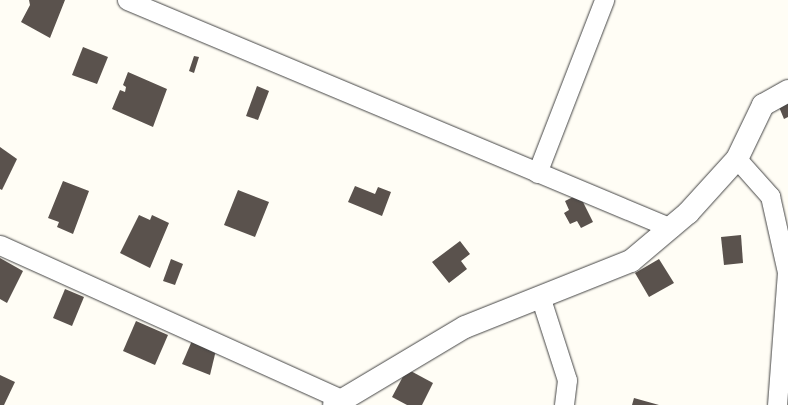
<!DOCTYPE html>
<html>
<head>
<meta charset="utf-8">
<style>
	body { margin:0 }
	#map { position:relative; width:788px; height:405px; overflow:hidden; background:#fffdf5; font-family:Merriweather,serif }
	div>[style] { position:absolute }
	.building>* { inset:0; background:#5a524d }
	.roads { filter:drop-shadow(0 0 1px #444) drop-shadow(0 0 1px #444) }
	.minor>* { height:19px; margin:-9.5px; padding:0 9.5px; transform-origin:9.5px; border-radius:9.5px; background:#fff }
	.tertiary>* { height:22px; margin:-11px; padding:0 11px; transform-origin:11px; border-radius:11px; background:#fff }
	span { translate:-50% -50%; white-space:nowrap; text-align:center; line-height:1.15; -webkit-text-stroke:4px #fff; paint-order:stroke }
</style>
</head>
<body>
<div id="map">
	<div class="building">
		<div style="clip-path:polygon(29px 0,65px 0,50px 38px,21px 22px,30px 5px)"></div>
		<div style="clip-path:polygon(83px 47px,108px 57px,97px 84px,72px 75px)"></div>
		<div style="clip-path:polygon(194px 56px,199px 57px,194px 73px,189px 71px)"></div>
		<div style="clip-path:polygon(128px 72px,167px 89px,153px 127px,112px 109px,120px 90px,125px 92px,126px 87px,123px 85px)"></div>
		<div style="clip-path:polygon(257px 86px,269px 91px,258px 120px,246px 116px)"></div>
		<div style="clip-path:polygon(788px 103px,788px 117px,784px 119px,779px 107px)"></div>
		<div style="clip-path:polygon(0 147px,17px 159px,2px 190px,0 189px)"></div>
		<div style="clip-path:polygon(63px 181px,89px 191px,73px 234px,57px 227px,59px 222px,48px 218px)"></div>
		<div style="clip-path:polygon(355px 186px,375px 194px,378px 187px,391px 192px,382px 216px,348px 202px)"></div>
		<div style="clip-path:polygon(238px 190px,269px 202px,255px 237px,224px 225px)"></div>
		<div style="clip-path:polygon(579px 194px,593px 222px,581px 228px,577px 221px,570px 224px,564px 213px,569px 210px,565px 201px)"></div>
		<div style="clip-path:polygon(139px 215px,150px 220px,152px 215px,169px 223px,150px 268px,120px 253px)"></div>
		<div style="clip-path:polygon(741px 235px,743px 263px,724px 265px,721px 237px)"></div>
		<div style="clip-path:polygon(460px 241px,470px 254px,461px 261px,467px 269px,449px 283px,432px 262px)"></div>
		<div style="clip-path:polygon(0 258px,23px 271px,7px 303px,0 299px)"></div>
		<div style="clip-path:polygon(171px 259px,183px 264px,175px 285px,163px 281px)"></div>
		<div style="clip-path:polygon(659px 259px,674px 283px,649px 297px,635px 273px)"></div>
		<div style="clip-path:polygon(65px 289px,84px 297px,72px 326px,53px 318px)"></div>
		<div style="clip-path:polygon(136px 321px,168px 335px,155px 365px,123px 351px)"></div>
		<div style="clip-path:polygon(194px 336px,217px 346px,210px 375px,182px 364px)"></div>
		<div style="clip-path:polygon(407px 369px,433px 383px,422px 405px,407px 405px,392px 397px)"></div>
		<div style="clip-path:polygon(0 375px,15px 382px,4px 405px,0 405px)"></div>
		<div style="clip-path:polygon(634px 398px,659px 405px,632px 405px)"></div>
	</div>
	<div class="roads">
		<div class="minor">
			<div style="left:127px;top:0;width:590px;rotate:22.74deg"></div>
			<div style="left:737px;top:159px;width:50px;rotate:48.3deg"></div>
			<div style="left:770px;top:196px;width:78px;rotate:77.4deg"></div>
			<div style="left:787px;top:272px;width:133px;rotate:94.3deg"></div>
			<div style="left:537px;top:173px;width:186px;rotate:-68.8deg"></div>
			<div style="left:0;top:245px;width:377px;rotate:24.3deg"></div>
			<div style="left:541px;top:299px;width:85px;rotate:72.2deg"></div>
			<div style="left:567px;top:380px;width:25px;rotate:97deg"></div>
		</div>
		<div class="tertiary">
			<div style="left:334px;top:405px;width:152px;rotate:-30.8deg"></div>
			<div style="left:465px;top:327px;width:179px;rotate:-21.7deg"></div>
			<div style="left:631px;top:261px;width:75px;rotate:-40.1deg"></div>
			<div style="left:688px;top:213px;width:73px;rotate:-47.8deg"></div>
			<div style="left:737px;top:159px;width:60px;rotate:-64.3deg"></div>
			<div style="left:763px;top:105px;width:29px;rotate:-29deg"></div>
		</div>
	</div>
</div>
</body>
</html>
